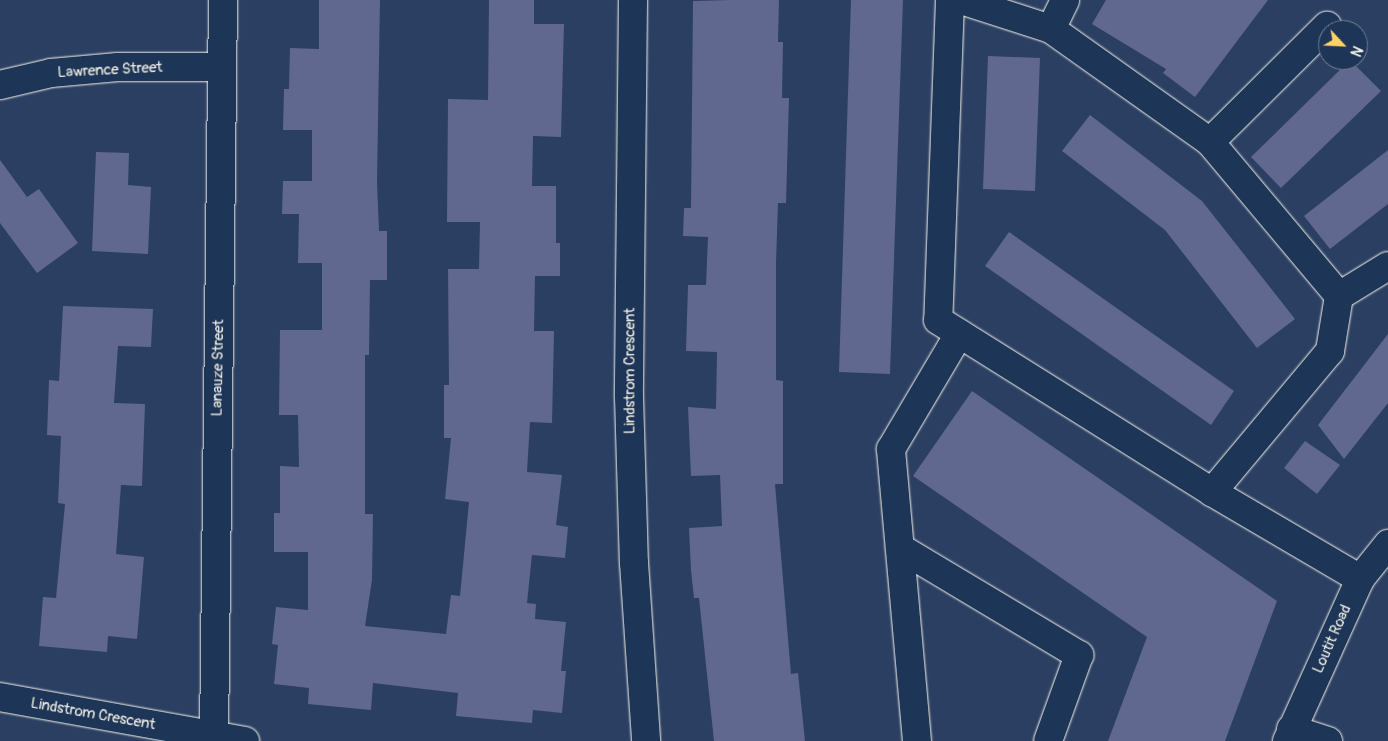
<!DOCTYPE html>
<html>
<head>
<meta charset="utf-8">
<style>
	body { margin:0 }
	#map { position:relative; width:1388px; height:741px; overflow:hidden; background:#2a3f62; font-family:Pangolin,sans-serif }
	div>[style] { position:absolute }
	.building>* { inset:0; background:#60688f }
	.roads { filter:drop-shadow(0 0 1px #f4f1e8) drop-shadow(0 0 1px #f4f1e8) }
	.minor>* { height:28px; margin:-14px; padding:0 14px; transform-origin:14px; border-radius:14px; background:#1d3557 }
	span { translate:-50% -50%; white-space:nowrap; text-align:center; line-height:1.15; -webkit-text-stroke:4.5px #1d3557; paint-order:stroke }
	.street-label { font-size:15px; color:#f4f1e8 }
	.north { position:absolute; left:1318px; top:20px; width:50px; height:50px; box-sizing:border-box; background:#1d3557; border:1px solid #738091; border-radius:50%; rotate:115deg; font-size:14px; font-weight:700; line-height:20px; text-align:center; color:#f4f1e8 }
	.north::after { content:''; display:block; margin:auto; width:18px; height:22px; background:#ffd166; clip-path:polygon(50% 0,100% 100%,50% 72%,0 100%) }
</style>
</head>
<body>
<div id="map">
	<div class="building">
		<div style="clip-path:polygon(319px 0,380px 0,377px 182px,379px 231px,387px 231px,387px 280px,370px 280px,369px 355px,365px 355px,365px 514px,373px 514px,372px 580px,365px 626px,446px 634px,451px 595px,460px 596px,469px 502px,445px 499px,451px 438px,444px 438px,444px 385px,449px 385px,448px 269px,479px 269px,480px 222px,447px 222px,448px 99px,488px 100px,489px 0,534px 0,534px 24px,564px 24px,561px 137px,533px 136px,532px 186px,556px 186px,556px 243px,560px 243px,560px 276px,535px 276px,534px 331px,554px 331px,552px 423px,530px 422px,527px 472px,562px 475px,556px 525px,568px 527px,565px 558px,532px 555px,527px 603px,536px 604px,535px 619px,566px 622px,561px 671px,566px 671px,562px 713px,533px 710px,532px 723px,456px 716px,458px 693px,373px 683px,371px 710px,308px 704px,309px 688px,274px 684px,278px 645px,272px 644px,276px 607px,308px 610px,308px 552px,274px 552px,274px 513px,280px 513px,280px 466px,299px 467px,298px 415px,279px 415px,280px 330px,322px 330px,322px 263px,298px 263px,299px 214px,282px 214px,283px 181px,312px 181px,312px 130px,283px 130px,284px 89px,289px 89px,290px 48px,319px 49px)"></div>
		<div style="clip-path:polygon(731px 0,779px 0,778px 42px,783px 42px,782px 98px,789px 98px,786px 203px,778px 203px,776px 263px,776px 380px,783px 381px,783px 484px,775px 484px,791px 674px,798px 673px,805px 741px,714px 741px,699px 598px,694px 598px,691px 570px,689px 528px,722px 526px,720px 475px,691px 476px,688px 407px,716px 409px,717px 352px,686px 351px,688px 285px,706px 285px,708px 237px,683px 236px,684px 208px,691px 208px,693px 1px)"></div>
		<div style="clip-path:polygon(851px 0,903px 0,890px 374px,839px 372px)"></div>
		<div style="clip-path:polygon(1106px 0,1268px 0,1195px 97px,1163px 73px,1166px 69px,1092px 24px)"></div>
		<div style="clip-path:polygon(988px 56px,1040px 58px,1035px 191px,983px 189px)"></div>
		<div style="clip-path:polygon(1350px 60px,1381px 91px,1281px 188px,1251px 157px)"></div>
		<div style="clip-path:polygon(1090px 115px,1202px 201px,1295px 319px,1257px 348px,1165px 230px,1062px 151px)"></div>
		<div style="clip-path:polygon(1388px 150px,1388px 204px,1330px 249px,1304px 216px)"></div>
		<div style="clip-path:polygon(96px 152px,129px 153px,128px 185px,151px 187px,148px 254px,92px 251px)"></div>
		<div style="clip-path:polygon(0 160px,27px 197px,39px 189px,78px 243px,37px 273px,0 223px)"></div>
		<div style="clip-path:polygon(1009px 232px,1234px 391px,1211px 425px,985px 266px)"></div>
		<div style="clip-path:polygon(63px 306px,153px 309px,151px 347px,118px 346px,114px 403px,145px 404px,142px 486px,121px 485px,116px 554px,144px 557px,137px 639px,108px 636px,107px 652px,39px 646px,43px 597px,56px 598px,65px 504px,58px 503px,61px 436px,47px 435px,49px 380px,59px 381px)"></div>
		<div style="clip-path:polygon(1388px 334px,1388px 403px,1344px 459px,1318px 425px)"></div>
		<div style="clip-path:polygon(972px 391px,1277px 601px,1225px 741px,1108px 741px,1147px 637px,913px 476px)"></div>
		<div style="clip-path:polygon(1305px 441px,1340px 465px,1317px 494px,1284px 468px)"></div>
	</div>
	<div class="roads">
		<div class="minor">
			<div style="left:633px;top:0;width:397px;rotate:90.6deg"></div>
			<div style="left:629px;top:397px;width:166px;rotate:88.3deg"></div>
			<div style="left:634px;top:563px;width:178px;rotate:86.1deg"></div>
			<div style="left:950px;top:0;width:320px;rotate:92.1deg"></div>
			<div style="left:938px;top:320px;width:324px;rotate:32.1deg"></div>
			<div style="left:1212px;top:492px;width:172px;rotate:30.4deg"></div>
			<div style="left:961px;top:0;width:95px;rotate:17.9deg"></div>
			<div style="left:1051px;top:29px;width:195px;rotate:35.4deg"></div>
			<div style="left:1210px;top:142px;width:201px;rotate:50deg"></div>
			<div style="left:1339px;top:296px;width:56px;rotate:99.3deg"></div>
			<div style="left:1330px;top:351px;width:184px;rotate:129.9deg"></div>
			<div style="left:1051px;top:29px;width:32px;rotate:-64deg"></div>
			<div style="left:0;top:85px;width:52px;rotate:-13.2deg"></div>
			<div style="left:51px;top:73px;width:67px;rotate:-5.1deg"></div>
			<div style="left:118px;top:67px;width:103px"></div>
			<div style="left:1210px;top:142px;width:165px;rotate:-44.8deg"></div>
			<div style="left:1339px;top:296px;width:57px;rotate:-31.5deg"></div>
			<div style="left:900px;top:548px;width:209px;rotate:30.9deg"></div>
			<div style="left:1079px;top:655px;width:91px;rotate:109.8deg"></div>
			<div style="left:0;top:697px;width:249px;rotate:10.2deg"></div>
			<div style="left:1291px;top:729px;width:39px;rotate:18deg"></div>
			<div style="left:214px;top:737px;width:737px;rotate:-89.3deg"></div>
			<div style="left:917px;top:741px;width:293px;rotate:-95.1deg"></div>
			<div style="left:891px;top:449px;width:134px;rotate:-59.4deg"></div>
			<div style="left:1287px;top:741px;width:178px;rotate:-65.7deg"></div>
			<div style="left:1360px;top:579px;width:45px;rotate:-51.3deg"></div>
		</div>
	</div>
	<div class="street-label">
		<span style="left:110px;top:70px;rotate:-3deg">Lawrence Street</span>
		<span style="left:218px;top:368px;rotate:-89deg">Lanauze Street</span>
		<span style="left:630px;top:371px;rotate:-90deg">Lindstrom Crescent</span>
		<span style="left:1332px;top:639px;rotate:-66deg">Loutit Road</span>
		<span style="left:93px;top:714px;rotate:10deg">Lindstrom Crescent</span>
	</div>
	<div class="north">N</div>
</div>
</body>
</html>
